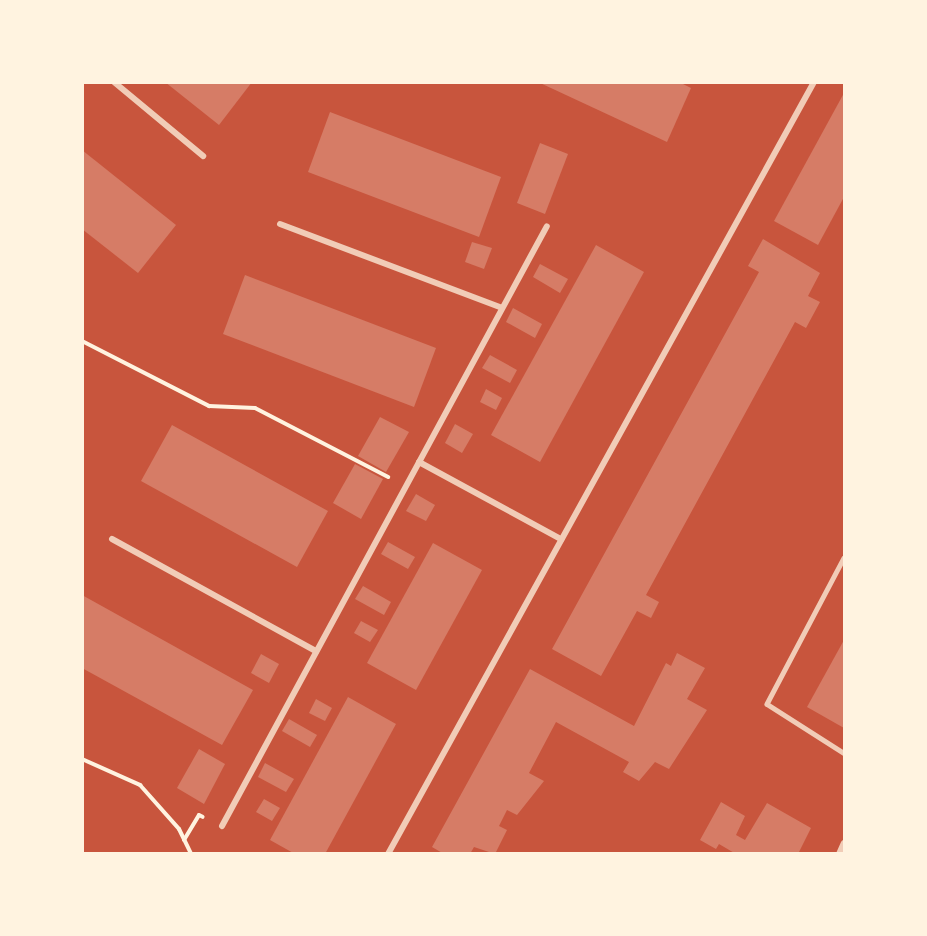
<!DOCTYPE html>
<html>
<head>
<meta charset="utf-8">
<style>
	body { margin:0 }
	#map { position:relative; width:927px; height:936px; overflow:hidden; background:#c8553d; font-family:"Space Grotesk",sans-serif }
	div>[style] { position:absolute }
	.building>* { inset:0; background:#d67c66 }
	.path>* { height:4px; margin:-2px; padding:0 2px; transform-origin:2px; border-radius:2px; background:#fff3e0 }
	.service>* { height:4.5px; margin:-2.25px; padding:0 2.25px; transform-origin:2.25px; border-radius:2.25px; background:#f1ccb7 }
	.minor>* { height:6px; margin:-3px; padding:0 3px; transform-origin:3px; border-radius:3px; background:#f1ccb7 }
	span { translate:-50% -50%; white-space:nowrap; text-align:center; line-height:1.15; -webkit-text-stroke:6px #fff3e0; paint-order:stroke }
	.frame { position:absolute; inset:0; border:84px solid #fff3e0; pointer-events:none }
</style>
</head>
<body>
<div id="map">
	<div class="building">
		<div style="clip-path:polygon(165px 82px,252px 82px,219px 125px)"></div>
		<div style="clip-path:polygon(538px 82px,679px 82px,691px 88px,667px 142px)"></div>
		<div style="clip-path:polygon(844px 93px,844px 197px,818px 245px,774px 221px)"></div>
		<div style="clip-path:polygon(330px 112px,501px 177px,479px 237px,308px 172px)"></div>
		<div style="clip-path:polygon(540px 143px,568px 154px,545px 214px,517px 203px)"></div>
		<div style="clip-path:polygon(82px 150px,176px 225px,138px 273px,82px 229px)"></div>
		<div style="clip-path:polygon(763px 239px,820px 273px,808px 296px,820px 302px,806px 328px,795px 322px,646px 595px,659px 602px,651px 618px,637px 611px,601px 676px,552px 649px,759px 272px,748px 266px)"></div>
		<div style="clip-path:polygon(472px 242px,492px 248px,484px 269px,465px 262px)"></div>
		<div style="clip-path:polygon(596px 245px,644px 272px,540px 462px,491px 435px)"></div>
		<div style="clip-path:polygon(540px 264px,568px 279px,560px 293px,533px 277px)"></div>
		<div style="clip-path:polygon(245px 275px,436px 348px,414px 407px,223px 334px)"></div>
		<div style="clip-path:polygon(513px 308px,542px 324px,535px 338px,506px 322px)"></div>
		<div style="clip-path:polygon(490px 355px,517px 370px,510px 383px,482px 368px)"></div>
		<div style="clip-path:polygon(486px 389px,502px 398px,496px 410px,480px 402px)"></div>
		<div style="clip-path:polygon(380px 417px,409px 432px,386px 472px,358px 456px)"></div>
		<div style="clip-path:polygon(455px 424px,473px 434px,462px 453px,445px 443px)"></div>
		<div style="clip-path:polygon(172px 425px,328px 511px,297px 567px,141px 481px)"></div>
		<div style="clip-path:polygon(355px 464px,383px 479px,361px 519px,333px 503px)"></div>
		<div style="clip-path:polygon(416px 494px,435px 505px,426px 521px,406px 511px)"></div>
		<div style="clip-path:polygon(388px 542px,415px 557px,408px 569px,381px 554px)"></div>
		<div style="clip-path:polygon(433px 543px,482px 570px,416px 690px,367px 663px)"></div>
		<div style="clip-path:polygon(363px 586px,391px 602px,384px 615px,355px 599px)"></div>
		<div style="clip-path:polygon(82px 595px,253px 690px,222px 745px,82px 668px)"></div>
		<div style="clip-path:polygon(361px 621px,378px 630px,370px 642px,354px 633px)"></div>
		<div style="clip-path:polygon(844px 640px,844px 728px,807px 707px)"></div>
		<div style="clip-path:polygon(677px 653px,705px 668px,687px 699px,707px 710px,669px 769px,655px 762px,639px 781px,623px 772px,629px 762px,556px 722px,529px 773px,544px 781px,517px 815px,507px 810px,499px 826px,507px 830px,495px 854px,474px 847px,470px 854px,444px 854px,432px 847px,530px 669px,634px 726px,666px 663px,671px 666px)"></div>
		<div style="clip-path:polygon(261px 654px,279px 664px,269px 683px,251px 673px)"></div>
		<div style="clip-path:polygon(348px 697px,396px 724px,325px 854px,295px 854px,270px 840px)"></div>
		<div style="clip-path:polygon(316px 699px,332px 708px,325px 721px,309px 713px)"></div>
		<div style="clip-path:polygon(289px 719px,317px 735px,310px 747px,282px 731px)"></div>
		<div style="clip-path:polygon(199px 749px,225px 764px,204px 804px,177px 788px)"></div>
		<div style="clip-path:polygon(265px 763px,294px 779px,286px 792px,258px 777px)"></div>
		<div style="clip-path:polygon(264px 799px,280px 808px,272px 821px,256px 812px)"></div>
		<div style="clip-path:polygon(721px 802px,745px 816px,736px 835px,745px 840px,767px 803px,811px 828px,798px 854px,736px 854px,719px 844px,716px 849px,700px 840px)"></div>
	</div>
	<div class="path">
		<div style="left:82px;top:341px;width:143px;rotate:27.1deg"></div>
		<div style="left:209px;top:406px;width:46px;rotate:2.5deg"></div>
		<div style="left:255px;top:408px;width:150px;rotate:27.4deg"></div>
		<div style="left:82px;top:759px;width:64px;rotate:24.1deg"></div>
		<div style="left:140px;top:785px;width:59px;rotate:48.4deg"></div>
		<div style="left:179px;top:829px;width:28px;rotate:64deg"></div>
		<div style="left:184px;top:840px;width:29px;rotate:-59deg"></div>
		<div style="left:199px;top:815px;width:4px;rotate:27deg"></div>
	</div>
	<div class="service">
		<div style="left:844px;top:558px;width:165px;rotate:117.8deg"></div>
		<div style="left:767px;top:704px;width:91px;rotate:32.5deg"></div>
	</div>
	<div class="minor">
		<div style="left:114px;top:82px;width:116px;rotate:39.7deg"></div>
		<div style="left:280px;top:224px;width:237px;rotate:20.7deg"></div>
		<div style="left:419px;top:462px;width:162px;rotate:28.5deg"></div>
		<div style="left:112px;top:539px;width:233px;rotate:28.8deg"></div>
		<div style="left:222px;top:826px;width:682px;rotate:-61.56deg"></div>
		<div style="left:388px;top:854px;width:882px;rotate:-61.11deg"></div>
		<div style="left:839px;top:854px;width:12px;rotate:-66deg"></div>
	</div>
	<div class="frame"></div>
</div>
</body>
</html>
